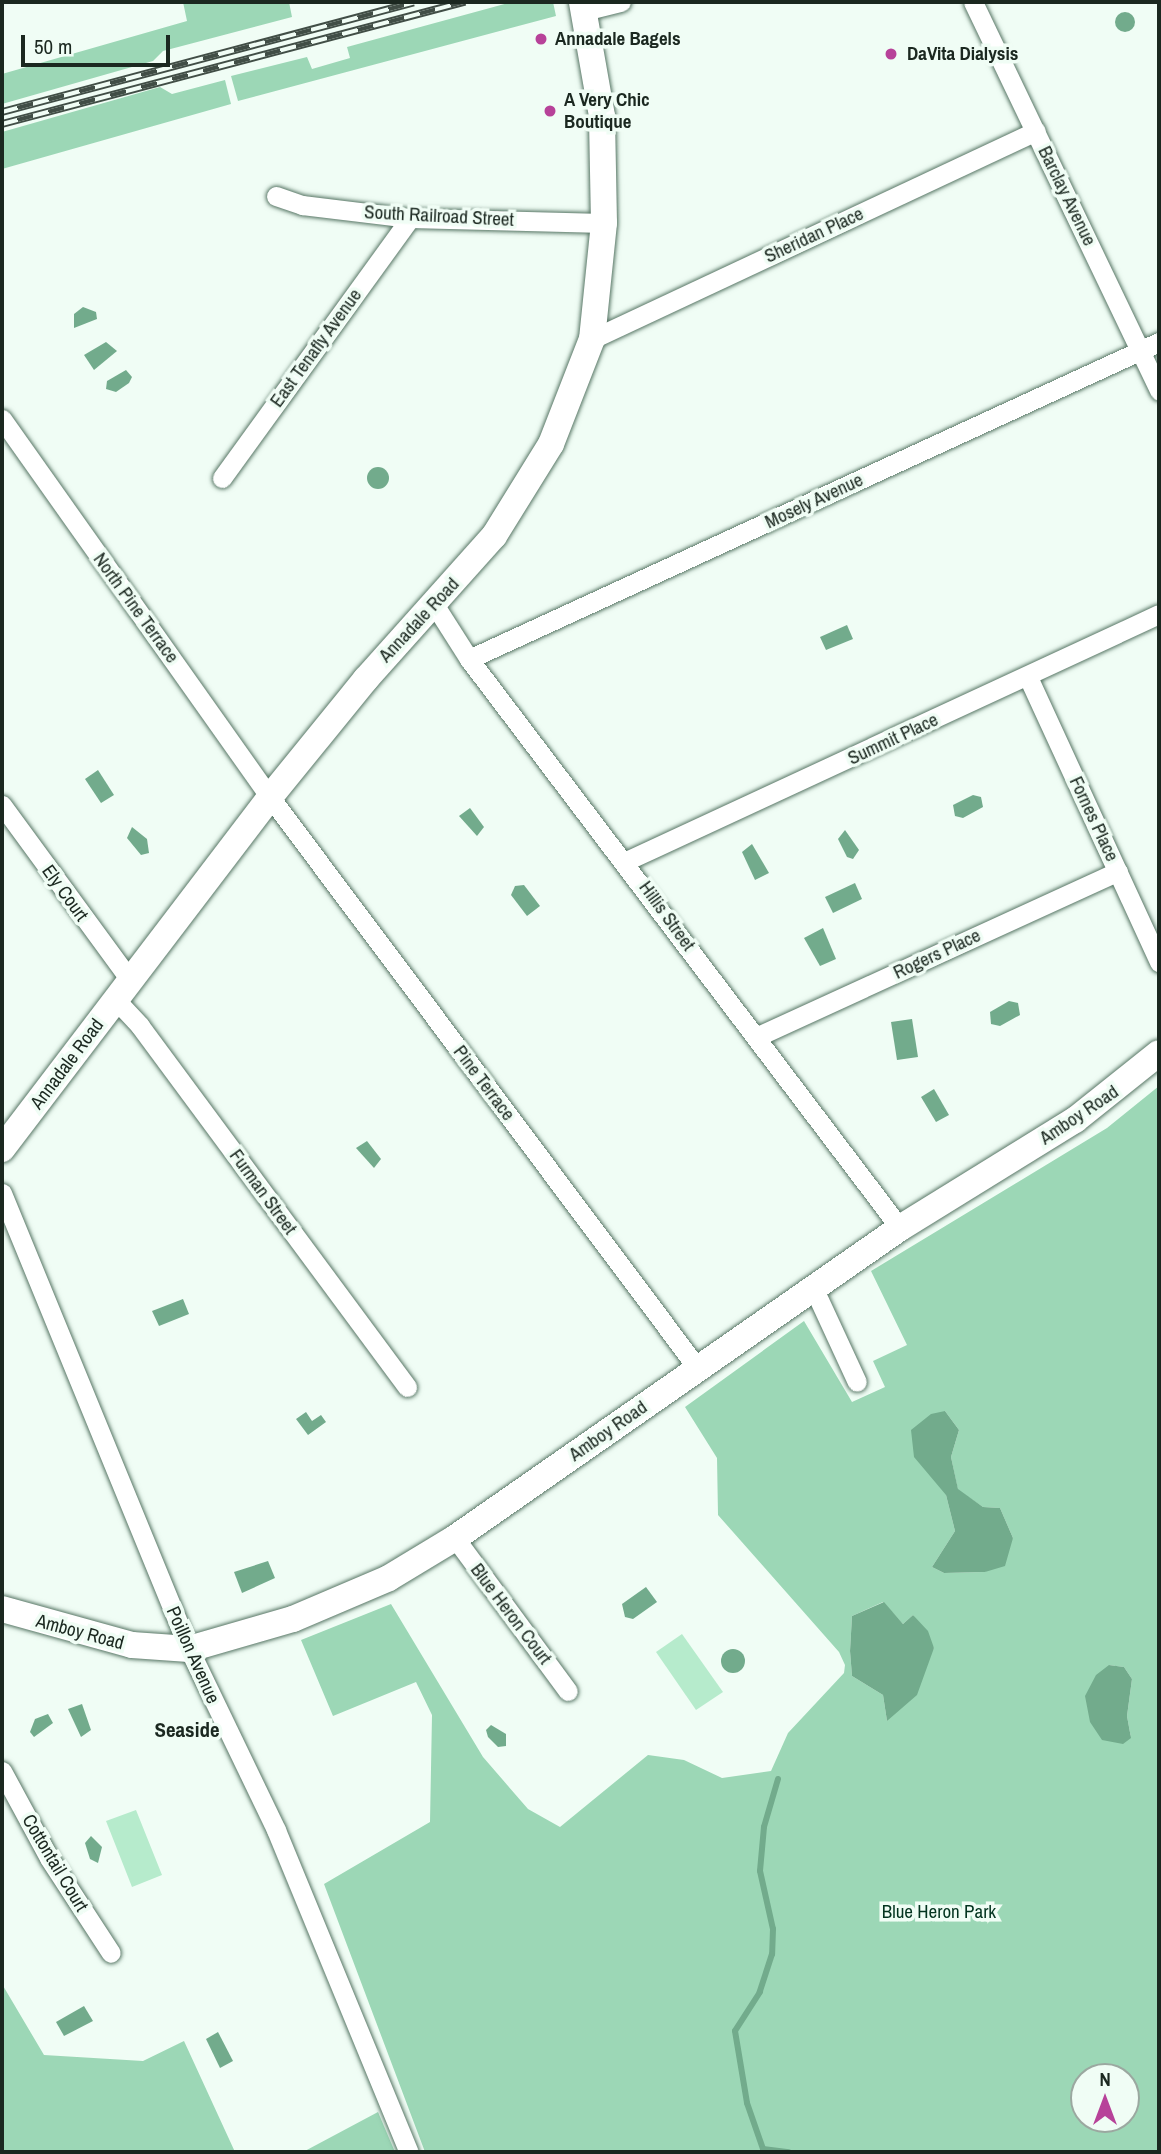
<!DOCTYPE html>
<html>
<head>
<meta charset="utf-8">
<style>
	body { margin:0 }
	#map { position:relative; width:1161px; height:2154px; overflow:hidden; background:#f0fdf5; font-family:"Archivo Narrow",sans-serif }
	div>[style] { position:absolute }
	.green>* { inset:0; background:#b6ebcc }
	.forest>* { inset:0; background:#9cd7b6 }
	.water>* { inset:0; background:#72ab8c }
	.round { border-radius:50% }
	.stream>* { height:6px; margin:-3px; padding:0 3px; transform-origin:3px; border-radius:3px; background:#72ab8c }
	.roads { filter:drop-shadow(0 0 2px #577665) drop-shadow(0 0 2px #577665) }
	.street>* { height:19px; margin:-9.5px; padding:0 9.5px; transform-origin:9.5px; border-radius:9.5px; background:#fff }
	.secondary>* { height:26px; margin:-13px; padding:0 13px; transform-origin:13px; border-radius:13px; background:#fff }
	.rail>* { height:8px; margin-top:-4px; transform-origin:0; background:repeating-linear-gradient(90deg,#f0fdf5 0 16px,#414e46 0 32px); box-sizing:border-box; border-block:2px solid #414e46 }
	.dots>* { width:19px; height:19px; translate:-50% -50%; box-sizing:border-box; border:4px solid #f0fdf5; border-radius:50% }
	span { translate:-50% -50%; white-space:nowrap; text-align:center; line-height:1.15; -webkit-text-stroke:7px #f0fdf5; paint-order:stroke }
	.poi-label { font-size:19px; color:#1b2820; font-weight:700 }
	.left { translate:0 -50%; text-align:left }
	.street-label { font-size:19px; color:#1b2820 }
	.park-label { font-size:19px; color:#03341f }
	.neighbourhood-label { font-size:21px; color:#1b2820; font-weight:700 }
	.frame { position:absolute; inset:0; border:4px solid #1b2820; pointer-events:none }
	.north { position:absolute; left:1070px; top:2063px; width:70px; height:70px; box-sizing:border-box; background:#f0fdf5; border:2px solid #9ba8a0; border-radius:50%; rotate:0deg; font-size:19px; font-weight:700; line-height:28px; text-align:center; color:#1b2820 }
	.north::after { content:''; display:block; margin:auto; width:24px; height:32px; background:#b74299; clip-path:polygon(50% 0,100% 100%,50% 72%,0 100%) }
	.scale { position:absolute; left:21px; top:35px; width:149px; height:32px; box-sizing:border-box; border:4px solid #1b2820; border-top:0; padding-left:9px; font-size:21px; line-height:24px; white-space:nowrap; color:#1b2820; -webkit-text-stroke:5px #f0fdf5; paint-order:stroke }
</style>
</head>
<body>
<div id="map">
	<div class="green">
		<div style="clip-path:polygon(682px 1634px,723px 1692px,696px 1710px,656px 1652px)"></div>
		<div style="clip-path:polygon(136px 1810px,162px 1875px,132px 1887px,106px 1821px)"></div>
	</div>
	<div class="forest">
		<div style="clip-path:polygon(183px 2px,289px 2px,292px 17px,163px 51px,153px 61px,2px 104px,2px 74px,187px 21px)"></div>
		<div style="clip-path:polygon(512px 2px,553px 2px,556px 16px,238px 101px,231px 76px,307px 57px,312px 69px,350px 58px,347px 47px)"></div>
		<div style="clip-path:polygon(225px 80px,231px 104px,2px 169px,2px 132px,160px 87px,172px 94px)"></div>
		<div style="clip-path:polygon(evenodd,1159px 1086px,1159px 2152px,425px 2152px,324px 1884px,430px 1822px,432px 1715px,416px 1682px,333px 1716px,301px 1640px,391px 1604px,483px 1757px,528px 1809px,560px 1827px,648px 1755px,684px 1760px,722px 1778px,771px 1771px,788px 1733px,844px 1673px,845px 1665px,839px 1652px,718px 1515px,717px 1458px,685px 1407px,804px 1321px,852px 1402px,885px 1387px,873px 1361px,907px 1345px,871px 1271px,1107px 1128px,1159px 1086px,945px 1411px,959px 1430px,951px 1457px,958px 1490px,983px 1507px,1000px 1508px,1013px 1538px,985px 1572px,944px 1573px,932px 1567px,955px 1531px,946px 1495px,945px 1411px,1159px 1086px,883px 1602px,903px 1624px,913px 1615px,934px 1648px,887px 1721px,883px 1695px,852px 1676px,850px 1651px,852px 1616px,883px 1602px,1159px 1086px,1109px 1665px,1124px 1667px,1132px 1679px,1127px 1716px,1131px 1738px,1109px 1665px,1159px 1086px,1084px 2077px,1126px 2077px,1126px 2119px,1084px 2119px,1084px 2077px)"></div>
		<div style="clip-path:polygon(2px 1984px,44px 2055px,143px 2061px,184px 2041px,235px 2152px,2px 2152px)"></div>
		<div style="clip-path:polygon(378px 2112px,395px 2152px,303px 2152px)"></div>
	</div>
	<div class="water">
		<div class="round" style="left:1115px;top:12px;width:20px;height:20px"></div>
		<div style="clip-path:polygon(83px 307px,96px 312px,97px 319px,74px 328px,74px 314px)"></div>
		<div style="clip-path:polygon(106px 342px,117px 351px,94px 370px,84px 355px)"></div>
		<div style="clip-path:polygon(126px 370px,132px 377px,129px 383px,116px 392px,106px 389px,107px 381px)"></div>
		<div class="round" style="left:367px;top:467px;width:22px;height:22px"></div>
		<div style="clip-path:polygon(847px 625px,853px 639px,826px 650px,820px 637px)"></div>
		<div style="clip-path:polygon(98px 770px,114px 795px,101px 803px,85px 779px)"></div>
		<div style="clip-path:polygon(973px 795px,981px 797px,983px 807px,963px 818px,955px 816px,953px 805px)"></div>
		<div style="clip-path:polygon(470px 808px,484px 827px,477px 836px,459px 816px)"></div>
		<div style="clip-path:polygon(132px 827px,147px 839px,149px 853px,141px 855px,127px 838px)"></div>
		<div style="clip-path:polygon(845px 830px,859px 850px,853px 859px,847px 857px,838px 839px)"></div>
		<div style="clip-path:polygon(752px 844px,769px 873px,755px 880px,742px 852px)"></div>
		<div style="clip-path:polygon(855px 883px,862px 899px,833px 913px,825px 897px)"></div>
		<div style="clip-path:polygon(524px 885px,540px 906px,527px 916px,511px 895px,515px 886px)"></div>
		<div style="clip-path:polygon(823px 928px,836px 959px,820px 966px,804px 938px)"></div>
		<div style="clip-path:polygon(1009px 1001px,1018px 1003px,1020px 1015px,1000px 1026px,991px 1024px,990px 1012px)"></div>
		<div style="clip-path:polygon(912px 1019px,918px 1057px,897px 1060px,891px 1022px)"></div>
		<div style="clip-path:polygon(934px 1089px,949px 1115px,936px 1122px,921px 1097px)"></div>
		<div style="clip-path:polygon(367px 1141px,381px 1159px,374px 1168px,356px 1148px)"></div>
		<div style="clip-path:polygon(183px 1299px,189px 1314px,159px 1326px,152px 1311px)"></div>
		<div style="clip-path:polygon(945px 1411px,959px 1430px,951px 1457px,958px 1489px,983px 1507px,1000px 1508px,1013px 1538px,1005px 1566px,985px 1572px,944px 1573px,932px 1567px,955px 1531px,946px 1495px,914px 1457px,911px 1430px,931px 1414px)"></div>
		<div style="clip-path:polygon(306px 1412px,312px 1421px,321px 1415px,326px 1422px,308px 1435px,296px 1419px)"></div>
		<div style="clip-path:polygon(268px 1561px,275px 1578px,242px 1593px,234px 1572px)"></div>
		<div style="clip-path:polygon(646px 1587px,657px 1602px,633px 1619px,625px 1617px,622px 1604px)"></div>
		<div style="clip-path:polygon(884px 1602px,903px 1624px,913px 1615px,928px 1631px,934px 1648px,917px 1695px,887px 1721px,883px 1695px,852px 1676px,850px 1651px,852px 1616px)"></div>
		<div class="round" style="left:721px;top:1649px;width:24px;height:24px"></div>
		<div style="clip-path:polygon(1109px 1665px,1124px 1667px,1132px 1679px,1127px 1716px,1131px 1738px,1123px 1744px,1102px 1740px,1090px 1722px,1085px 1696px,1096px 1675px)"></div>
		<div style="clip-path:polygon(82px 1704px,91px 1730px,81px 1737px,68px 1709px)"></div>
		<div style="clip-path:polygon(48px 1714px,53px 1723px,34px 1737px,30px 1732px,35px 1719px)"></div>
		<div style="clip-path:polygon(491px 1725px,506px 1734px,506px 1746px,498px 1747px,488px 1737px,486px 1730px)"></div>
		<div style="clip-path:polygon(91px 1836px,102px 1847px,98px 1863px,90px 1859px,85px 1843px)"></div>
		<div style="clip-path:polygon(84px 2006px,93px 2021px,64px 2036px,56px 2022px)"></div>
		<div style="clip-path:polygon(218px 2032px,233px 2061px,220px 2068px,206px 2039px)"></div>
	</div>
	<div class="stream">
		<div style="left:778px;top:1779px;width:50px;rotate:106.3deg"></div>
		<div style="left:764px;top:1827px;width:44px;rotate:95.2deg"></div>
		<div style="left:760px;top:1871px;width:59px;rotate:77.4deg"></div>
		<div style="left:773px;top:1929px;width:25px;rotate:92deg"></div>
		<div style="left:772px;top:1954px;width:40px;rotate:108deg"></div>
		<div style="left:760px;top:1992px;width:46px;rotate:122.7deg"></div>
		<div style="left:735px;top:2031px;width:73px;rotate:80.5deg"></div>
		<div style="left:747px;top:2103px;width:49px;rotate:70.8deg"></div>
		<div style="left:763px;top:2149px;width:26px;rotate:7deg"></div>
	</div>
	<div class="roads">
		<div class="street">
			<div style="left:973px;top:2px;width:431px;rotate:64.4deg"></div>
			<div style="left:584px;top:11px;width:38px;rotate:-14deg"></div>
			<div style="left:276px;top:196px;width:28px;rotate:19deg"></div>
			<div style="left:302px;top:205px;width:109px;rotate:6.9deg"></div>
			<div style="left:410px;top:218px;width:194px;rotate:1.5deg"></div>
			<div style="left:592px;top:339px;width:490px;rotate:-25.1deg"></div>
			<div style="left:2px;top:419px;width:463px;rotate:54.7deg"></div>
			<div style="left:270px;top:797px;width:714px;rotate:53.19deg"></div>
			<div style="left:222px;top:478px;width:321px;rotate:-54.1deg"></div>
			<div style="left:434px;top:604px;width:65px;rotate:57.5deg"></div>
			<div style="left:469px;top:659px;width:714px;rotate:52.86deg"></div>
			<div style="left:469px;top:659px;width:759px;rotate:-24.68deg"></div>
			<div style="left:1028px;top:677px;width:314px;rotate:65.3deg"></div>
			<div style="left:2px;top:805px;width:217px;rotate:53.8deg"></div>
			<div style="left:626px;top:861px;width:587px;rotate:-24.86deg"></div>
			<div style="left:116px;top:1000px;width:35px;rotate:47deg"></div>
			<div style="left:140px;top:1026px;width:449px;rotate:53.5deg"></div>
			<div style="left:756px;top:1037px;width:398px;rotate:-24.6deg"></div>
			<div style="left:2px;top:1193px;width:493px;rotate:67.7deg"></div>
			<div style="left:189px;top:1649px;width:201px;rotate:64.3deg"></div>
			<div style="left:276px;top:1830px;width:348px;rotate:67.6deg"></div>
			<div style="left:814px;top:1289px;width:102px;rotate:65.2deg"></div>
			<div style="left:455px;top:1538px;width:190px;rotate:53.6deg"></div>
			<div style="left:2px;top:1771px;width:99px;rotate:61.6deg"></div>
			<div style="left:49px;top:1858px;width:113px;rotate:56.9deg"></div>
		</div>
		<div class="secondary">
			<div style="left:2px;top:1149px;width:442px;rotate:-52.7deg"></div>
			<div style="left:270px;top:797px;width:152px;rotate:-50.9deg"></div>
			<div style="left:366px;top:679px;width:192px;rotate:-48.2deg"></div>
			<div style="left:494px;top:536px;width:108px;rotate:-58.2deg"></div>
			<div style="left:551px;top:444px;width:113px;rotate:-68.7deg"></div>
			<div style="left:592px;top:339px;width:117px;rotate:-84.1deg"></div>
			<div style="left:604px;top:223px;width:107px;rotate:-91.1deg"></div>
			<div style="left:602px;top:116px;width:116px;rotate:-100deg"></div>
			<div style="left:2px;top:1609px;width:135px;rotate:15.5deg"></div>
			<div style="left:132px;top:1645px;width:57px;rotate:4deg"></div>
			<div style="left:189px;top:1649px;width:108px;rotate:-16.1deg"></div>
			<div style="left:293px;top:1619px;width:104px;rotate:-23.1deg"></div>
			<div style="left:389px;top:1578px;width:77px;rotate:-31.2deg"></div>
			<div style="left:455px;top:1538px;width:542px;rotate:-34.86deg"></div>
			<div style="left:900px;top:1228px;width:206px;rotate:-31.7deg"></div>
			<div style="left:1075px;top:1120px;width:107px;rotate:-38.6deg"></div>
		</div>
	</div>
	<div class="rail">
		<div style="left:2px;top:112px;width:426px;rotate:-14.9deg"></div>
		<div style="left:2px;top:124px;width:479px;rotate:-14.8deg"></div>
	</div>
	<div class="dots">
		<div style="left:541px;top:39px;background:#b74299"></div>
		<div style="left:891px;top:54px;background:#b74299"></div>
		<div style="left:550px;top:111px;background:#b74299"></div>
	</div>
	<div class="poi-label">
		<span class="left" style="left:555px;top:39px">Annadale Bagels</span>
		<span class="left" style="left:907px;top:54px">DaVita Dialysis</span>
		<span class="left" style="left:564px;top:111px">A Very Chic<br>Boutique</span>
	</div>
	<div class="street-label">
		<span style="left:1067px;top:196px;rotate:64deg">Barclay Avenue</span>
		<span style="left:439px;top:216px;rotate:3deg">South Railroad Street</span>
		<span style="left:814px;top:235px;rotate:-25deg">Sheridan Place</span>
		<span style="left:316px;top:348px;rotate:-54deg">East Tenafly Avenue</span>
		<span style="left:814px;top:501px;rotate:-25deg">Mosely Avenue</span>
		<span style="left:136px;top:608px;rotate:54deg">North Pine Terrace</span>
		<span style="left:419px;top:620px;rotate:-47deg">Annadale Road</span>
		<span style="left:893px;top:739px;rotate:-25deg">Summit Place</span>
		<span style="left:1094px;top:819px;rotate:65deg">Fornes Place</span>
		<span style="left:65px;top:893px;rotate:54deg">Ely Court</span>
		<span style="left:667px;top:916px;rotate:54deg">Hillis Street</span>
		<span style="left:937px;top:954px;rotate:-25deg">Rogers Place</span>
		<span style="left:67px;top:1064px;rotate:-53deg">Annadale Road</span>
		<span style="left:484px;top:1083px;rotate:53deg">Pine Terrace</span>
		<span style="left:1079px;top:1115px;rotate:-34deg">Amboy Road</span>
		<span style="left:263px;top:1192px;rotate:54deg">Furman Street</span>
		<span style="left:608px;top:1431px;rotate:-35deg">Amboy Road</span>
		<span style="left:511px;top:1614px;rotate:53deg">Blue Heron Court</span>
		<span style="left:80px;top:1632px;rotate:15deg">Amboy Road</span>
		<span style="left:193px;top:1655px;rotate:66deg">Poillon Avenue</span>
		<span style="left:55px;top:1863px;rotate:59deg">Cottontail Court</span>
	</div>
	<div class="park-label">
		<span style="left:939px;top:1912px">Blue Heron Park</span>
	</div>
	<div class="neighbourhood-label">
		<span style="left:187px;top:1730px">Seaside</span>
	</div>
	<div class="frame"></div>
	<div class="north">N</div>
	<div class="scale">50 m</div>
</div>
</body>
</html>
